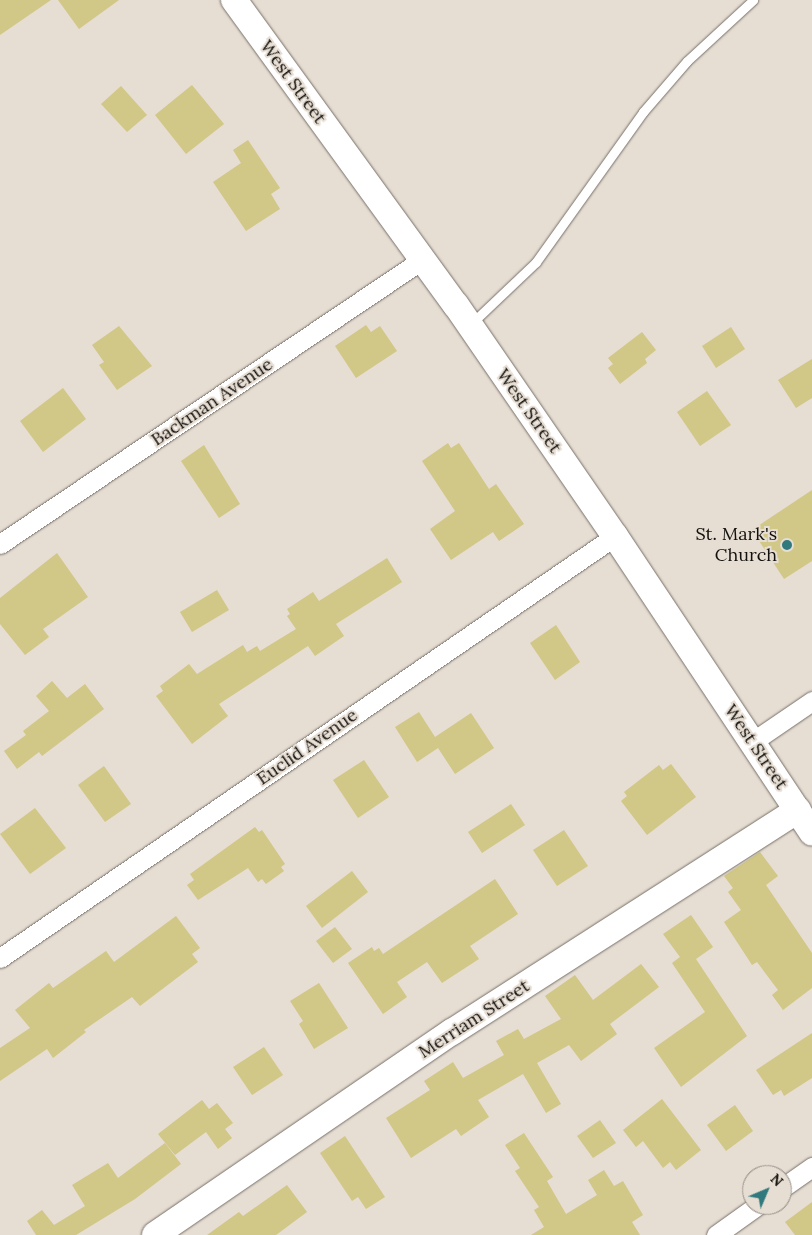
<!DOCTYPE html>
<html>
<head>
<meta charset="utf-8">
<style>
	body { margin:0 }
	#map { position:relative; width:812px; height:1235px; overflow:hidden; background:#e6ddd3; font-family:Lora,serif }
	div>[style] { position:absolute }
	.building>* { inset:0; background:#d1c786 }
	.roads { filter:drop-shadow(0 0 1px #777067) drop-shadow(0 0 1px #777067) }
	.lane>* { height:9px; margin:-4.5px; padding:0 4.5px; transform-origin:4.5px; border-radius:4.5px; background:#fff }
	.street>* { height:19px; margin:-9.5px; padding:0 9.5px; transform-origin:9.5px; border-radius:9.5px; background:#fff }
	.secondary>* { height:26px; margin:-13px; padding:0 13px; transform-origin:13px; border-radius:13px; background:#fff }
	.dots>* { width:14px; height:14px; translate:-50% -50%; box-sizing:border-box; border:2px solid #e6ddd3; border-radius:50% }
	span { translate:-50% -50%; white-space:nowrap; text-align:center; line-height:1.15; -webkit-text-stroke:4px #e6ddd3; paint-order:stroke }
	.street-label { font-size:18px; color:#12100c }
	.poi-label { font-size:18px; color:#12100c }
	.right { translate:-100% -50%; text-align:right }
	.north { position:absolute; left:742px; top:1165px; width:50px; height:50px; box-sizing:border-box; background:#e6ddd3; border:1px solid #918b83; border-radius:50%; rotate:45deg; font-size:14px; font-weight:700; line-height:20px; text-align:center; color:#12100c }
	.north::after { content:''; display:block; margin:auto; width:18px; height:22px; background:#30797d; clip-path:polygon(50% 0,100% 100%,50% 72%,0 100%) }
</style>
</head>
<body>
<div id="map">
	<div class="building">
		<div style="clip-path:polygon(0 0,51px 0,0 35px)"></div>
		<div style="clip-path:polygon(58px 0,119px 0,79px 29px)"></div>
		<div style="clip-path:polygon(192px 85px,224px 124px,186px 154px,155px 115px)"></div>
		<div style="clip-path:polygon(121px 86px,147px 115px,127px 132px,101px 104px)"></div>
		<div style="clip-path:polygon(248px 140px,280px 188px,271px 194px,280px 209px,246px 231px,213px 182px,241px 163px,233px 150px)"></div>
		<div style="clip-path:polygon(366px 325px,371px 332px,380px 326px,397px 351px,356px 378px,335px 346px)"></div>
		<div style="clip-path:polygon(119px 326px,152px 366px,117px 390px,99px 365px,104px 362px,92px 345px)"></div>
		<div style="clip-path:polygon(731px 327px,745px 349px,716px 368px,702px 346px)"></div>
		<div style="clip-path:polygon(642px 332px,656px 350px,645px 359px,647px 363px,620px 384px,608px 368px,613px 364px,608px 358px)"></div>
		<div style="clip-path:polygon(812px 359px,812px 398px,796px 408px,778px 380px)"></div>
		<div style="clip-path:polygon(63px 388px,86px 419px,43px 452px,20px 421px)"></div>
		<div style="clip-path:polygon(707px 391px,731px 425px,700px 446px,677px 412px)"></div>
		<div style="clip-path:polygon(448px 443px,451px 448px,459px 443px,489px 489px,496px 484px,524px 524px,499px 541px,493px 532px,451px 560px,430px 529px,455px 511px,422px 461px)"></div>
		<div style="clip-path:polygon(204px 445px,240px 504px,219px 518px,181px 461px)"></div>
		<div style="clip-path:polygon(812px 490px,812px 561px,784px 579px,752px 530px)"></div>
		<div style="clip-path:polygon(57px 553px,88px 597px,43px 629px,49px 637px,25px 655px,0 624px,0 598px)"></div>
		<div style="clip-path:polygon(387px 558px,402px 582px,336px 624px,344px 636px,315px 656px,308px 646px,219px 704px,228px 716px,192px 744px,156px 696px,163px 691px,160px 686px,189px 664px,197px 674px,243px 645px,247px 652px,257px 646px,260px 651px,296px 629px,287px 616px,290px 614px,287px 609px,313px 592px,319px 601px)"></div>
		<div style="clip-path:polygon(217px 590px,229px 610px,192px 632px,180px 612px)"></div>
		<div style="clip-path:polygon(556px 625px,580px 662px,555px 680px,530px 643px)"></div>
		<div style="clip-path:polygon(52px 681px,67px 698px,85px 684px,104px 709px,42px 756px,39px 752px,17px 769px,4px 751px,26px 735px,23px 731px,49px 711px,36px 696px)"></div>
		<div style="clip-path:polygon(419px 712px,435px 737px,471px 713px,494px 748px,455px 774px,438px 748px,417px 762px,395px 727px)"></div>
		<div style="clip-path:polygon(364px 760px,389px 797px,358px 818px,333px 780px)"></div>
		<div style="clip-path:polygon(671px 764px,696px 797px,647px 835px,621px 801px,627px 796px,624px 792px,659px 765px,663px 770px)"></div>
		<div style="clip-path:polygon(104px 766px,131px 804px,105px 822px,78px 785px)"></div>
		<div style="clip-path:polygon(511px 804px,525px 825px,482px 853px,468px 832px)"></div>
		<div style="clip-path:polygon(35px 808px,66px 848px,30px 874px,0 834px)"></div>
		<div style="clip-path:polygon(255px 827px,259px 832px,262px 830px,285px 864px,281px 867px,284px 871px,266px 884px,262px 879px,258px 882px,248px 868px,198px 900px,187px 885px,194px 880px,190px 874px)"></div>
		<div style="clip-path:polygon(564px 830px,588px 866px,557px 886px,533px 850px)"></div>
		<div style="clip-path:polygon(760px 852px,778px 876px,766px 885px,812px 953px,812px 988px,783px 1010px,772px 995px,778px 990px,757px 962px,752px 965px,724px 922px,741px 910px,728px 892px,733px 888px,724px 876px)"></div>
		<div style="clip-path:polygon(352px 871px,368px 892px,322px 928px,306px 906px)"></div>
		<div style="clip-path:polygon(495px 879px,518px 914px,470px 946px,479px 959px,442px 983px,427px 962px,397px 982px,407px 997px,383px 1014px,348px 963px,372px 947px,374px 951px,379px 948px,383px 954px)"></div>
		<div style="clip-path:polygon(691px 915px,713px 947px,696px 959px,747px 1036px,681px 1087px,654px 1048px,705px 1012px,672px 963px,680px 957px,663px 934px)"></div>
		<div style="clip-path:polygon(176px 916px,200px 948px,192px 954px,198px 962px,140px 1006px,132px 997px,84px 1030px,86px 1032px,53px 1058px,47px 1049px,0 1081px,0 1048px,30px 1028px,15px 1010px,49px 983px,53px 988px,106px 951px,114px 962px)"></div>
		<div style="clip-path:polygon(335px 927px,352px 949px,333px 963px,316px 941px)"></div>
		<div style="clip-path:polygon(641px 964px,659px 987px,610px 1024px,617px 1034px,581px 1061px,569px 1045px,537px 1063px,561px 1104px,546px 1113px,523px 1074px,478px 1100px,489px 1117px,461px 1136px,456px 1129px,411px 1158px,386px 1118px,430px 1090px,424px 1081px,453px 1062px,463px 1078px,504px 1055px,496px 1041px,518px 1029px,524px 1039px,561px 1019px,545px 996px,575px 975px,593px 1000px)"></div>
		<div style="clip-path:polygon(319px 983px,348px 1028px,314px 1049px,299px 1024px,303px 1021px,290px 1001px)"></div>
		<div style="clip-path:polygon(812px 1033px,812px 1078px,784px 1096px,781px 1090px,773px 1095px,756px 1070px)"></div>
		<div style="clip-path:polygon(264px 1047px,283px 1075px,252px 1095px,233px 1067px)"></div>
		<div style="clip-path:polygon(662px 1099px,701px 1150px,676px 1170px,670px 1162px,663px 1168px,643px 1141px,636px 1147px,623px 1130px)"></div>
		<div style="clip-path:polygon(202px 1100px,209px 1109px,217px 1103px,233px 1123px,225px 1129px,232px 1138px,218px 1149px,206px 1132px,175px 1155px,158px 1134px)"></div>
		<div style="clip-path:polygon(735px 1105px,753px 1131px,726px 1151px,707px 1125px)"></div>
		<div style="clip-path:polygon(600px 1120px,616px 1143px,593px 1158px,577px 1136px)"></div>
		<div style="clip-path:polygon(524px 1133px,553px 1177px,547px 1181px,566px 1214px,597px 1195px,588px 1180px,604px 1170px,614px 1186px,623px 1181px,643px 1215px,632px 1222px,640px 1235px,531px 1235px,544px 1227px,534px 1210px,539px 1207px,515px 1171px,520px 1168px,505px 1145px)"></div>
		<div style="clip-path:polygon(345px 1136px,385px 1197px,366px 1209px,358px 1197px,352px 1201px,320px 1153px)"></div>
		<div style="clip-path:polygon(165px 1143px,181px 1164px,135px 1199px,76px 1235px,36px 1235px,27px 1221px,42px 1210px,54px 1225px,85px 1206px,72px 1185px,108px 1163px,118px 1178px)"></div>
		<div style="clip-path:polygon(287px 1185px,307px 1212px,276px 1235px,207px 1235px,239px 1212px,243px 1216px)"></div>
		<div style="clip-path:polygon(812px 1202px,812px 1235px,795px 1235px,785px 1222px)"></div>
	</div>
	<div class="roads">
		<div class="lane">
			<div style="left:472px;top:323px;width:88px;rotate:-43.6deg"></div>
			<div style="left:536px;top:262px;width:184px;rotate:-54.5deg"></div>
			<div style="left:643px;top:112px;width:67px;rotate:-49.2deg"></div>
			<div style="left:687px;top:61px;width:90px;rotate:-42.7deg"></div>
		</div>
		<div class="street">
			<div style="left:0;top:544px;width:510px;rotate:-33.97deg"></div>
			<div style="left:752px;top:742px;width:73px;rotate:-34.3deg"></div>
			<div style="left:0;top:958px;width:746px;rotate:-34.46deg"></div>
			<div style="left:782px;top:1188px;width:37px;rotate:-35deg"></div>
			<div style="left:716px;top:1235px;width:52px;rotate:-35.5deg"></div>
		</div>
		<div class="secondary">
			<div style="left:234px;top:0;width:377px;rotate:54deg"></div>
			<div style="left:456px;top:305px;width:280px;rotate:55.5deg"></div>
			<div style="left:615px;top:536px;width:356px;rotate:56.4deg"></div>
			<div style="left:155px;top:1235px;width:360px;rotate:-34.4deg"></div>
			<div style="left:452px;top:1032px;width:411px;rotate:-32.7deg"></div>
		</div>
	</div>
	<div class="dots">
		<div style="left:787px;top:545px;background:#30797d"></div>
	</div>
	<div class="street-label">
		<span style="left:293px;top:82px;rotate:54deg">West Street</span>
		<span style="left:212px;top:402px;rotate:-34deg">Backman Avenue</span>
		<span style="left:529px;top:411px;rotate:55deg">West Street</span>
		<span style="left:307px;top:747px;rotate:-35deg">Euclid Avenue</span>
		<span style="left:756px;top:747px;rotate:56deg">West Street</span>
		<span style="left:474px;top:1019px;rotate:-33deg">Merriam Street</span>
	</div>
	<div class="poi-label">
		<span class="right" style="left:777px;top:545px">St. Mark's<br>Church</span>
	</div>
	<div class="north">N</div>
</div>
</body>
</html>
